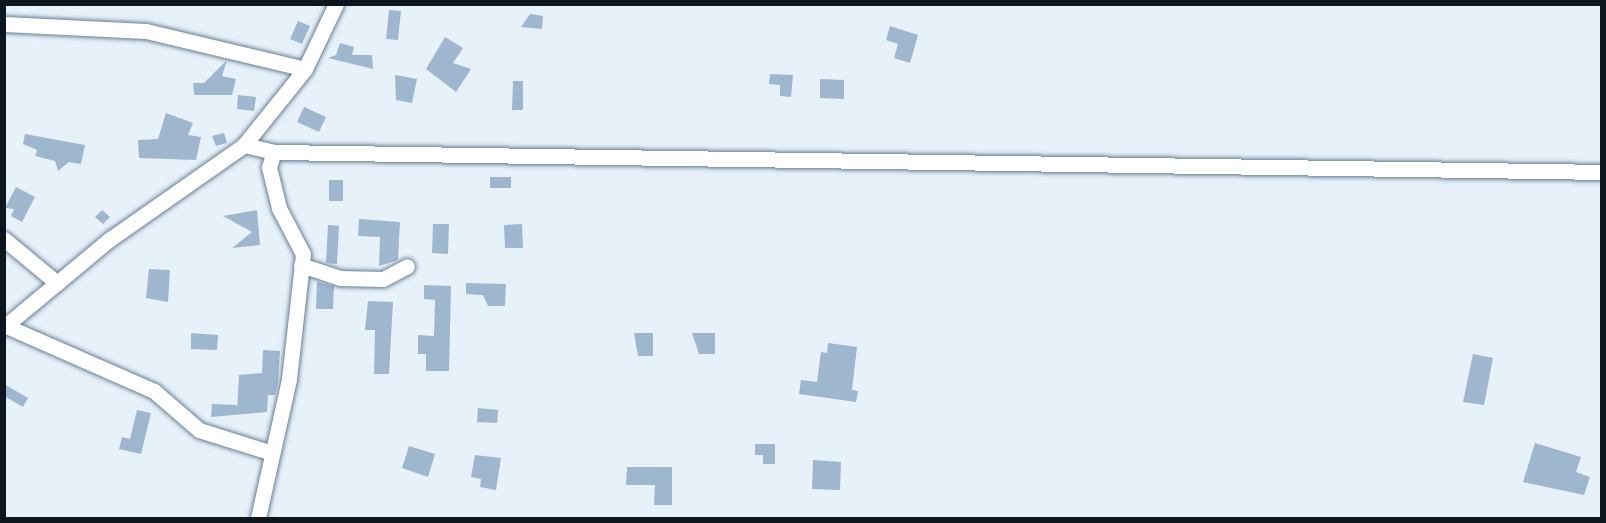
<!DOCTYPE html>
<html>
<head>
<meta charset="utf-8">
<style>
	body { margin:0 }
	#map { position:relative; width:1606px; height:523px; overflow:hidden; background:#e7f1fa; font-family:"PT Sans",sans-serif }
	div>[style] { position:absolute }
	.building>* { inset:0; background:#9eb7ce }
	.roads { filter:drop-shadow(0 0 2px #677f94) drop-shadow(0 0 2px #677f94) }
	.minor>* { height:15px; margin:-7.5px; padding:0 7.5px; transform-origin:7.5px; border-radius:7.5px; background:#fff }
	span { translate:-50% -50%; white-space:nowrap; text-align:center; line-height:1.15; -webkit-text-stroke:5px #fdfdfd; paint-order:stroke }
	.frame { position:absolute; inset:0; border:6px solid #0d161e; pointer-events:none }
</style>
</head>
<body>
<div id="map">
	<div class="building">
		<div style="clip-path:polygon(389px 10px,401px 11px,398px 40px,386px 39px)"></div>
		<div style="clip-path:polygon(530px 14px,543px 16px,542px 29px,521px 27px)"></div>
		<div style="clip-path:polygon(298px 21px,310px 26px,302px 44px,290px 39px)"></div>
		<div style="clip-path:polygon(890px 26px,918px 35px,910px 63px,894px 58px,898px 44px,886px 40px)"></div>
		<div style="clip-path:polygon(445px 37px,463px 48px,453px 63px,471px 69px,456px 92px,426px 69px)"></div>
		<div style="clip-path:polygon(340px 43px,354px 47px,352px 55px,372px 55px,373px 69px,328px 58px,336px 55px)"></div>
		<div style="clip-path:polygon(227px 60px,222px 76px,236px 79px,232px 95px,194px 95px,193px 83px,204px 83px)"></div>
		<div style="clip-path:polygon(770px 74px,793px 75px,791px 97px,780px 96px,780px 85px,769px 84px)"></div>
		<div style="clip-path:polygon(395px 75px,417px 79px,412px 103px,396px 100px)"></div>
		<div style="clip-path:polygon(820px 79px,844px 80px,844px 99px,820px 98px)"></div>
		<div style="clip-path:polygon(513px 81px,523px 81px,523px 110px,512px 110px)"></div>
		<div style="clip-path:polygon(238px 95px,256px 97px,254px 111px,237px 109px)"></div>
		<div style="clip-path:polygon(304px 107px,326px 117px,319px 132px,297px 122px)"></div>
		<div style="clip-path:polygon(166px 113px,193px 123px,188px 135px,201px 137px,196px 160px,139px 158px,138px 140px,158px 139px)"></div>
		<div style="clip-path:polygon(224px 133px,227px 143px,216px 146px,212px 136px)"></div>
		<div style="clip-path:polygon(25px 134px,85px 145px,81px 164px,69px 162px,58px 171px,55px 161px,35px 156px,37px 150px,23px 144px)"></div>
		<div style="clip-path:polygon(490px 177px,511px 177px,511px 188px,490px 188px)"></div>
		<div style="clip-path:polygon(329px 180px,343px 180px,343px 201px,329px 201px)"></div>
		<div style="clip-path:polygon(16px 187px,35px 197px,22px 222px,11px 216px,14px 209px,5px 208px)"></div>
		<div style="clip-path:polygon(102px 210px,110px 217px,103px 224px,95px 217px)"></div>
		<div style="clip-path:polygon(257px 210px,260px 245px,232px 248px,252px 232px,223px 216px)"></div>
		<div style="clip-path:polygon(359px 219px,400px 222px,398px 260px,379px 266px,380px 237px,358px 236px)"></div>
		<div style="clip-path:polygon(433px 224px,449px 224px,448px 254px,432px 253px)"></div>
		<div style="clip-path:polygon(522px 224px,523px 248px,505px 248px,504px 225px)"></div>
		<div style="clip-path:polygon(328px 225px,339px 226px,337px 264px,326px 263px)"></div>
		<div style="clip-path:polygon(149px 269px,170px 270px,168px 302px,146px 298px)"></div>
		<div style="clip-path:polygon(317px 282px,334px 286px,333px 309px,316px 309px)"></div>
		<div style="clip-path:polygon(466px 283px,506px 284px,505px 306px,488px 306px,483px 295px,466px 294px)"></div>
		<div style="clip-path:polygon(424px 285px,451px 286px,449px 371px,426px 371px,426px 354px,418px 354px,418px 335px,434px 336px,435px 300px,424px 299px)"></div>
		<div style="clip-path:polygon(368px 301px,393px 302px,389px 374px,374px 374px,375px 330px,365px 330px)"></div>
		<div style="clip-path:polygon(191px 333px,218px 335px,217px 350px,191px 349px)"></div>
		<div style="clip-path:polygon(634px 333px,653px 333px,653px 356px,638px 356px)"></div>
		<div style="clip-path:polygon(692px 333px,715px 333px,715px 354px,699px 354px)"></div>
		<div style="clip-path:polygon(828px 343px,857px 347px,852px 390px,858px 391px,856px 402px,799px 394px,801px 380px,817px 382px,821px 352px,827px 353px)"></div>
		<div style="clip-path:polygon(263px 350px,280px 351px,278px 383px,275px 395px,268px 395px,267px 412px,211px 417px,212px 404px,237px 405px,237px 410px,239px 375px,262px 373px)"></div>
		<div style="clip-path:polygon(1473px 354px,1493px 358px,1484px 405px,1463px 402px)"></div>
		<div style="clip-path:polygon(4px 384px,28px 398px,23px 407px,4px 396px)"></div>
		<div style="clip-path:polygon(478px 408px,498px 410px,497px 423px,477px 422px)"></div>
		<div style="clip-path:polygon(137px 410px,151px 413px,141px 454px,119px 449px,122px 437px,130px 439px)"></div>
		<div style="clip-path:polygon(1535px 443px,1581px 457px,1576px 472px,1590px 477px,1584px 495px,1523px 482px)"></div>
		<div style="clip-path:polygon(755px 444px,775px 444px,775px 464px,763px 464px,763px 455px,755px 455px)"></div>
		<div style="clip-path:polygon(409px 446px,435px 454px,428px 477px,402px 468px)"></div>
		<div style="clip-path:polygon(475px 455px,501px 458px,496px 490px,480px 487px,481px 479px,471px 477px)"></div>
		<div style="clip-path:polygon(813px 460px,841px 462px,840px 490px,812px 489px)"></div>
		<div style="clip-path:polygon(627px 467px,672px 467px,672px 505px,654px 505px,655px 485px,626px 485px)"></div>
	</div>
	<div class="roads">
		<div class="minor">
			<div style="left:4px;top:24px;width:142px;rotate:2.8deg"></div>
			<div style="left:146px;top:31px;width:163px;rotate:13.4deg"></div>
			<div style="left:244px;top:145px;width:31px;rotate:13deg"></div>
			<div style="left:274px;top:152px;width:1328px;rotate:0.86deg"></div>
			<div style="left:4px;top:239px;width:69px;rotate:39.7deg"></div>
			<div style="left:301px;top:265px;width:41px;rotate:18.4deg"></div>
			<div style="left:340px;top:278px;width:43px;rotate:1.3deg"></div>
			<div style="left:383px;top:279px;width:27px;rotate:-28deg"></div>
			<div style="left:6px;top:326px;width:162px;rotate:23.7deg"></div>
			<div style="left:154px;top:391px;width:60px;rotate:40.9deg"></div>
			<div style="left:199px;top:430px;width:73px;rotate:17.4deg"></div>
			<div style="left:4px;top:327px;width:138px;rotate:-39.7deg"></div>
			<div style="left:110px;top:239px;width:164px;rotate:-35deg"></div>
			<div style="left:244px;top:145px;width:97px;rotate:-51.2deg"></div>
			<div style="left:305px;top:69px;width:72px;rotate:-64.5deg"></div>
			<div style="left:258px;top:518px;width:142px;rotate:-77.4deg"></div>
			<div style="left:289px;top:379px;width:126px;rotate:-83.6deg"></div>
			<div style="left:303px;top:254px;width:52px;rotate:-117.6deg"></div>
			<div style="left:279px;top:208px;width:42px;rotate:-103.7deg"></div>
			<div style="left:269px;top:167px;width:16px;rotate:-72deg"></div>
		</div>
	</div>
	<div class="frame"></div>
</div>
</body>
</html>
